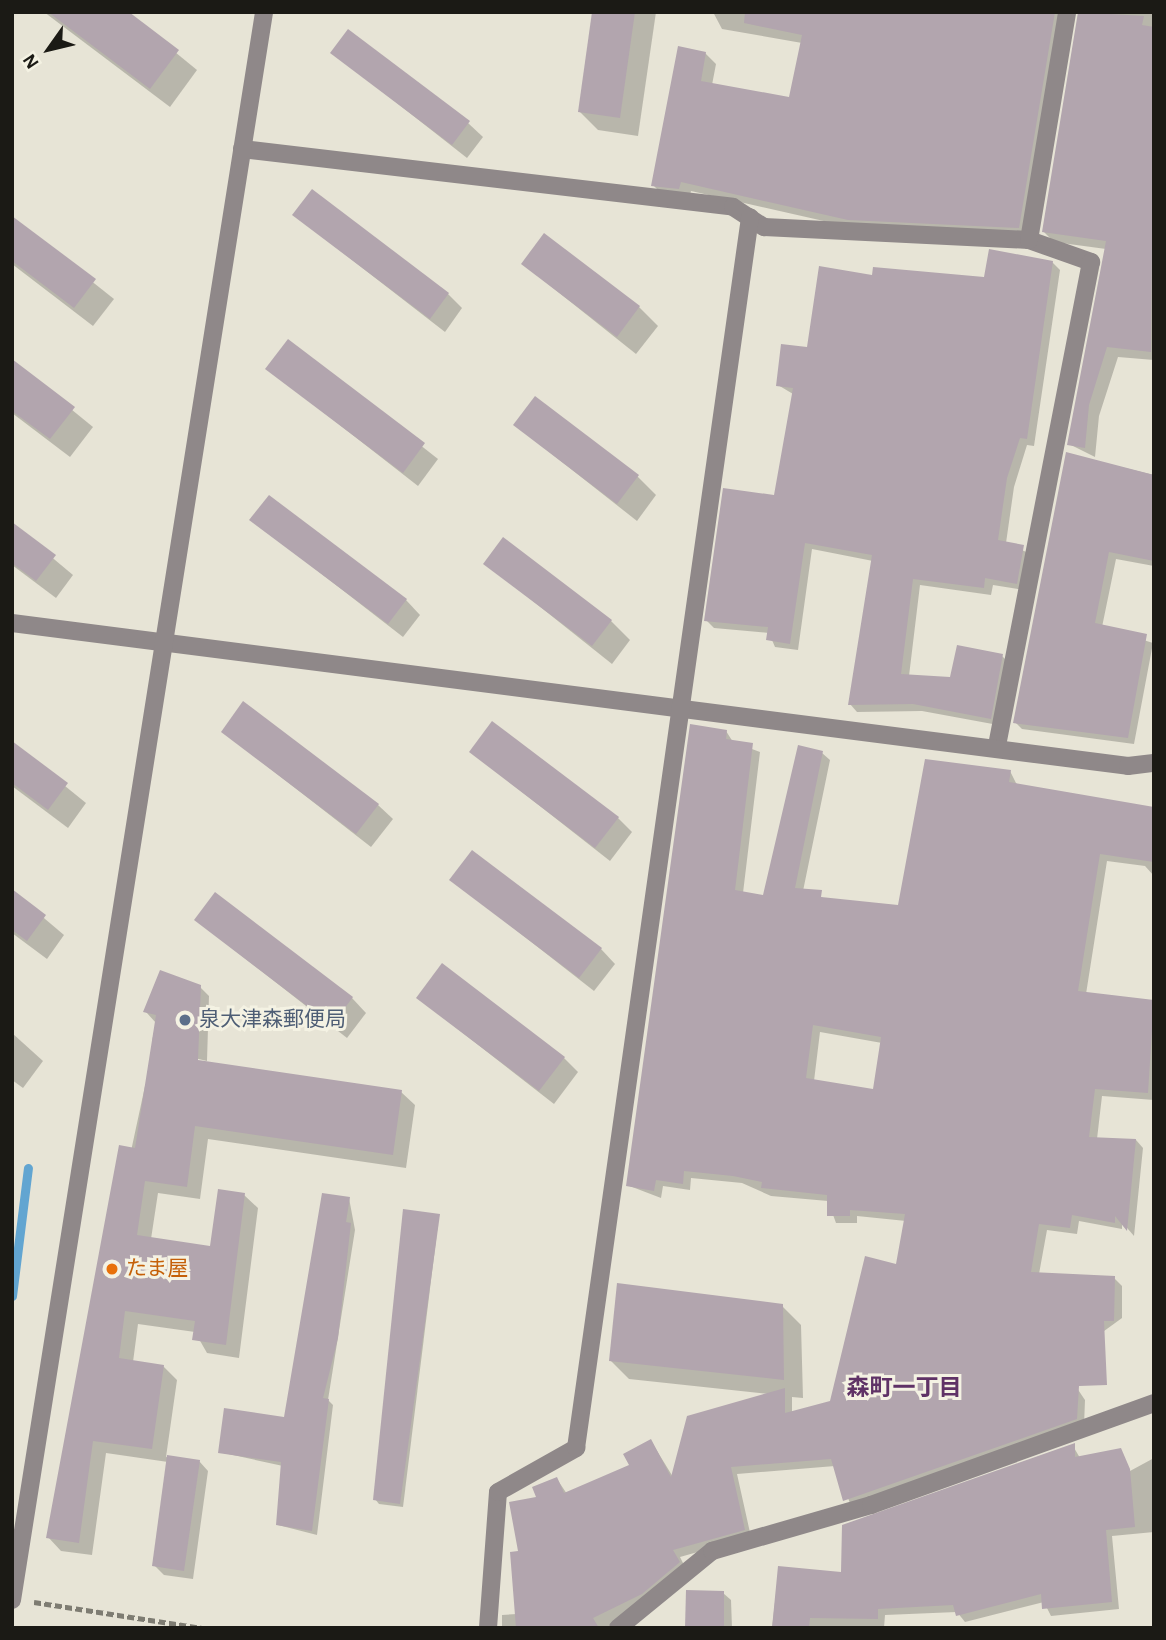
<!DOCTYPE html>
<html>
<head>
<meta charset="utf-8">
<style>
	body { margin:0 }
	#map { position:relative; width:1166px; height:1640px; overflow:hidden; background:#e7e4d6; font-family:"Alegreya Sans","Noto Sans JP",sans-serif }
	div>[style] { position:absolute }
	.shadow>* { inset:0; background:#0003 }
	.stream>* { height:9px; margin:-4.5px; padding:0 4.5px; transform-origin:4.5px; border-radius:4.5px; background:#62a5d1 }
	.building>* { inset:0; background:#b2a5ae }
	.path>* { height:4.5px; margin-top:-2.25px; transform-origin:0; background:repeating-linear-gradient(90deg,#7e7c72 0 7px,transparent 0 10.5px) }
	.minor>* { height:18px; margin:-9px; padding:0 9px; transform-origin:9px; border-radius:9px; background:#8f8889 }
	.dots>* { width:19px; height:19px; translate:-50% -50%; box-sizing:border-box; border:4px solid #f4f2e3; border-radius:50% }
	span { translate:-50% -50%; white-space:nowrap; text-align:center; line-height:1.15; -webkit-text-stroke:6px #f4f2e3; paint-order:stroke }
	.service-label { font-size:21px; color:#4e5e75 }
	.left { translate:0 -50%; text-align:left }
	.food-label { font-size:21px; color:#c56008 }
	.neighbourhood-label { font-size:23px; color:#5f3266; font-weight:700 }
	.frame { position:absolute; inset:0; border:14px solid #1b1a15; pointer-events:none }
	.north { position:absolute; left:14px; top:14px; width:70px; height:70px; -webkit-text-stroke:5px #f4f2e3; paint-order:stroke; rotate:236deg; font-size:19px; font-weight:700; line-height:28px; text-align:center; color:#1b1a15 }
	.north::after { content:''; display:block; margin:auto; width:24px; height:32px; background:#1b1a15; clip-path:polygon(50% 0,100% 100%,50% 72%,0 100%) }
</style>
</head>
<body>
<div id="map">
	<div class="shadow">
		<div style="clip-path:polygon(44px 12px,126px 12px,197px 70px,170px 107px)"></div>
		<div style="clip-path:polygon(594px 12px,656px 12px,638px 136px,598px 130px,579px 111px)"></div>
		<div style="clip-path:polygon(713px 12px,1073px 12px,1029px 238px,859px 229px,691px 191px,689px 199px,663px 195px,653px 185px,705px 53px,716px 64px,712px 85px,790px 99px,802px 43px,722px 29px)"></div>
		<div style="clip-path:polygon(1080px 12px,1154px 12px,1154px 360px,1118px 357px,1099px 416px,1095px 457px,1069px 444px,1106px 249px,1054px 242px,1044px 232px)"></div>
		<div style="clip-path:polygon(332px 52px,468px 123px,483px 137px,467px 158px)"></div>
		<div style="clip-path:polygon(294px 215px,448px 294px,462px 308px,445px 332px)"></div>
		<div style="clip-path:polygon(12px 218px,114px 299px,93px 326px,12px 264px)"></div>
		<div style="clip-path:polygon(1052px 262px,1060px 270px,1034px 446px,1027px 445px,1014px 487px,1006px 543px,1031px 554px,1024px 590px,993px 585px,991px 595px,920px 585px,909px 676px,951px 679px,1002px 656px,1010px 664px,998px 725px,922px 711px,857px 712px,850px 704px,873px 561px,812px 549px,798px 650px,775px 647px,769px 633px,714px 628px,706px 620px,775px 497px,793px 394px,778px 385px,873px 277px,986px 279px)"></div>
		<div style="clip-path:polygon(523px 264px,639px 307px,658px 326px,636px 354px)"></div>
		<div style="clip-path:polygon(289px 342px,438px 459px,418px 486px,268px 369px)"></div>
		<div style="clip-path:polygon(12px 361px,93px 427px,70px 457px,12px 413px)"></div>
		<div style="clip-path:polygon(515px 425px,637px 476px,656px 495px,637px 521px)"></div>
		<div style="clip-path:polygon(1067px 454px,1154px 475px,1154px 566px,1116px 559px,1102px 627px,1153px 643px,1134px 744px,1022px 729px,1015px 722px)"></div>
		<div style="clip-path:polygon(252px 520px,406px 600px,420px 615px,403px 637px)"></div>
		<div style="clip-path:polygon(12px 524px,73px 575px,56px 598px,12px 565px)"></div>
		<div style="clip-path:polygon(485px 563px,611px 621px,630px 640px,612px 664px)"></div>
		<div style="clip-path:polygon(evenodd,726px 731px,733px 742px,760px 752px,743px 893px,765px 897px,822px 753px,830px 760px,803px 891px,829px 900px,899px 907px,1010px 771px,1017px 785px,1154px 808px,1154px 876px,1145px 866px,1107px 861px,1086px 994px,1154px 1002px,1154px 1100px,1102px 1096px,1097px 1139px,1136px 1140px,1143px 1148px,1134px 1236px,1122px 1222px,1122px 1229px,1079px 1221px,1077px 1234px,1047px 1230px,1039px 1274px,1114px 1278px,1122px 1286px,1122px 1318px,1060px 1363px,1085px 1400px,1084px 1426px,852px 1508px,835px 1466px,737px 1474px,751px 1537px,680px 1557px,687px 1571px,606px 1628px,502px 1628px,502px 1615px,517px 1614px,521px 1552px,557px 1479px,567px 1494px,632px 1466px,651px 1441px,673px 1477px,769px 1394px,629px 1379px,610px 1360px,782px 1306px,801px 1325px,803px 1398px,792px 1397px,792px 1413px,831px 1402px,897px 1266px,906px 1221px,857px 1216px,857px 1223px,836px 1223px,828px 1201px,771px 1196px,742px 1183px,691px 1178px,690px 1190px,663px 1186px,661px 1198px,627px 1185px,726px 731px,820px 1032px,882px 1043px,874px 1091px,814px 1081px,820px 1032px)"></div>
		<div style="clip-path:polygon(223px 732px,378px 805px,393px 819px,371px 847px)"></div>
		<div style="clip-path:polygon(12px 743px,86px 803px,68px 828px,12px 786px)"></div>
		<div style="clip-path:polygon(471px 752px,618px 818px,632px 832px,610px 861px)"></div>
		<div style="clip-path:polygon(452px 880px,601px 949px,615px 964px,594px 991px)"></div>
		<div style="clip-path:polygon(12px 891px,64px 935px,47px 959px,12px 933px)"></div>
		<div style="clip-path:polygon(196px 920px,352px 998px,366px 1013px,347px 1038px)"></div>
		<div style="clip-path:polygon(200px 987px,209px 996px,207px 1061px,161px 1050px,152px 1041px,156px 1023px,146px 1012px)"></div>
		<div style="clip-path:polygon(418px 998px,564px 1058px,578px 1072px,554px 1104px)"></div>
		<div style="clip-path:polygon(12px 1033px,43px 1061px,23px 1088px,12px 1080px)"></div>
		<div style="clip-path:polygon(145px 1086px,401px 1092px,415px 1105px,406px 1168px,208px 1139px,200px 1199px,158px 1193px,151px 1239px,211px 1248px,244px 1195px,258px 1208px,239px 1358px,207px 1353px,195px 1332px,138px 1324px,133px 1362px,163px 1366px,177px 1380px,166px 1457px,199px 1461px,208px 1471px,193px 1579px,164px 1575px,154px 1565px,168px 1462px,106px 1453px,92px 1555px,61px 1551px,48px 1537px)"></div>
		<div style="clip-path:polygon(349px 1198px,355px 1230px,328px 1400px,333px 1405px,317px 1535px,278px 1525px,283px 1466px,219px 1452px,286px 1419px)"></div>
		<div style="clip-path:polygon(439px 1216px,403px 1507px,379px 1504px,375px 1499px)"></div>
		<div style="clip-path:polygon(1073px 1446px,1080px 1458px,1120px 1450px,1130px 1471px,1154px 1458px,1154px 1532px,1112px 1536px,1119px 1609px,1051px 1616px,1044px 1602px,965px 1622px,957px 1612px,885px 1615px,884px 1628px,772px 1628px,779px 1568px,843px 1574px)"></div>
		<div style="clip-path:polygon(723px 1593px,731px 1600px,732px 1628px,687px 1628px)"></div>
	</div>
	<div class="stream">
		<div style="left:12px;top:1296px;width:129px;rotate:-82.9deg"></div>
	</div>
	<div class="building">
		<div style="clip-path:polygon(48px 12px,129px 12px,179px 50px,150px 89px)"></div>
		<div style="clip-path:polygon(592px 12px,635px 12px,620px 118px,578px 112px)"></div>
		<div style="clip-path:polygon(745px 12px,1055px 12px,1019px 228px,848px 220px,681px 182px,679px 189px,651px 186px,678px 46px,706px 52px,701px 81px,789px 97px,802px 35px,744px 23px)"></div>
		<div style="clip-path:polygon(1078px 12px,1144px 16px,1142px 25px,1154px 27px,1151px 352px,1107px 347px,1089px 405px,1085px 448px,1067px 445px,1106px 241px,1042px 232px)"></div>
		<div style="clip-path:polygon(348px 29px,470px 121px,452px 145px,330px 53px)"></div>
		<div style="clip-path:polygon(312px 189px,449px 293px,430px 319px,292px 215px)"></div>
		<div style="clip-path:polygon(12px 216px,96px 279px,74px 308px,12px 261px)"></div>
		<div style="clip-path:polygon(544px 233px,640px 306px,617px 337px,521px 264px)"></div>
		<div style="clip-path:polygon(989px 249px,1053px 261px,1027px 439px,1020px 438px,1007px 478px,998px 540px,1024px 545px,1017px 584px,985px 578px,984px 588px,913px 579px,901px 674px,950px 677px,957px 645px,1003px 654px,991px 719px,913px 704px,848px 705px,872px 555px,805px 543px,790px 644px,766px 640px,768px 627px,704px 621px,723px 488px,774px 495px,793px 388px,776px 386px,781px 344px,807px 347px,819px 266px,872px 275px,873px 267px,984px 277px)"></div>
		<div style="clip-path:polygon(288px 339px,425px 443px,403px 473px,265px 369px)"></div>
		<div style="clip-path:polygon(12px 359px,75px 407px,50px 439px,12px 411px)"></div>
		<div style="clip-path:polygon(535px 396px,639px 475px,617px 504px,513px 425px)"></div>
		<div style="clip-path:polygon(1066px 452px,1154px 475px,1154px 561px,1109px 552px,1095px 623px,1147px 634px,1128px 738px,1013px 723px)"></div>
		<div style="clip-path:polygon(269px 495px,407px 599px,388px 624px,249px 520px)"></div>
		<div style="clip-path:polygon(12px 522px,56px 555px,36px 581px,12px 563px)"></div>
		<div style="clip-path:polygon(503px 537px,612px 620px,592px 646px,483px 564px)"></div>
		<div style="clip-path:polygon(243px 701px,379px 804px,356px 834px,221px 732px)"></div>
		<div style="clip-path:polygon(492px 721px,619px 817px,595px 848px,469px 752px)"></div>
		<div style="clip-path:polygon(evenodd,690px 724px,727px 730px,726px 739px,753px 743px,735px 890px,763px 895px,798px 745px,823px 751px,795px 888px,822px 890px,821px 897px,898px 905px,925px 759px,1011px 770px,1009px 782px,1154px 807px,1154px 862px,1100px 854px,1078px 991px,1154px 1000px,1148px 1093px,1095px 1089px,1089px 1137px,1136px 1139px,1127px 1231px,1115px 1216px,1115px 1223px,1072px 1215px,1070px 1228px,1039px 1224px,1031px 1272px,1115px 1276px,1114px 1321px,1104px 1321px,1107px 1385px,1079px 1386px,1077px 1419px,843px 1501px,831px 1459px,731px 1467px,745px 1530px,673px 1550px,680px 1562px,642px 1594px,593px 1618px,599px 1628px,516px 1628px,510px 1552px,518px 1551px,509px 1502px,536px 1497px,532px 1487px,557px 1477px,564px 1493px,629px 1465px,623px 1454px,651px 1439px,671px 1477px,687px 1416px,785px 1388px,785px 1413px,830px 1401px,865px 1256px,896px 1264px,905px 1214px,850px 1210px,850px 1216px,827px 1216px,827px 1195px,761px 1188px,762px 1182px,733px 1176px,684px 1171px,683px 1184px,656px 1180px,654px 1191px,626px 1186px,690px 724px,813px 1025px,881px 1037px,873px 1089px,806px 1078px,813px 1025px)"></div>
		<div style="clip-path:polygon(12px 741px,68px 783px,48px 810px,12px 783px)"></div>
		<div style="clip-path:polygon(472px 850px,602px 948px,579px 978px,449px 880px)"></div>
		<div style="clip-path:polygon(12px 889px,46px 915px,27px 941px,12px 930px)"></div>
		<div style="clip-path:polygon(215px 892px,353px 997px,332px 1025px,194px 920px)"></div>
		<div style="clip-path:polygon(442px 963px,565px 1057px,539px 1091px,416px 998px)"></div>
		<div style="clip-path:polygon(160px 970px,201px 985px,198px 1060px,402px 1090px,393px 1155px,195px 1126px,187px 1187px,145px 1181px,137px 1235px,210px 1246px,218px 1189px,245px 1193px,226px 1345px,192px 1340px,195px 1321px,125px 1311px,119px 1358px,164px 1365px,152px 1449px,93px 1441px,79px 1543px,46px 1538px,119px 1145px,135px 1148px,156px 1015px,143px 1012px)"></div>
		<div style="clip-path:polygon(322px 1193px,350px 1197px,346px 1222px,351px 1223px,338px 1338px,323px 1398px,329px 1399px,312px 1531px,276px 1525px,281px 1462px,218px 1453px,224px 1408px,284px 1417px)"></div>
		<div style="clip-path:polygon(403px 1209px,440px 1214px,400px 1504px,373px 1500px)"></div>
		<div style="clip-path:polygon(617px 1283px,783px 1304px,784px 1380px,609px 1361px)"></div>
		<div style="clip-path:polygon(1075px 1443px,1075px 1457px,1121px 1448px,1130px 1469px,1135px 1527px,1106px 1530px,1112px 1602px,1042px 1609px,1041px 1594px,956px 1616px,953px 1605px,878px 1609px,878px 1619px,810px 1618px,809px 1628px,772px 1628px,778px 1566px,841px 1572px,842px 1525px)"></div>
		<div style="clip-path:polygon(167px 1455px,200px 1460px,184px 1571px,152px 1566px)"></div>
		<div style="clip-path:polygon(686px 1590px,724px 1591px,724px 1628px,685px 1628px)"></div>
	</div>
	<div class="path">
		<div style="left:34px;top:1602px;width:170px;rotate:8.8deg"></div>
	</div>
	<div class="minor">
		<div style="left:242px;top:149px;width:494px;rotate:6.7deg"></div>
		<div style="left:733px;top:207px;width:37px;rotate:33deg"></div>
		<div style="left:764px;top:227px;width:265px;rotate:2.8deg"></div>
		<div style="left:1029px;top:240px;width:66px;rotate:19.5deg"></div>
		<div style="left:1091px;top:262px;width:492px;rotate:101deg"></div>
		<div style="left:1029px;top:240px;width:231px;rotate:-80.5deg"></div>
		<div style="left:12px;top:623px;width:1125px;rotate:7.3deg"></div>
		<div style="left:1128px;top:766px;width:26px;rotate:-7deg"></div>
		<div style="left:12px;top:1600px;width:1608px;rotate:-80.98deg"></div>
		<div style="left:488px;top:1628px;width:136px;rotate:-85.8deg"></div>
		<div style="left:498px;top:1492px;width:90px;rotate:-29.4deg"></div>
		<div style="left:576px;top:1448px;width:1243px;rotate:-81.95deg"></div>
		<div style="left:618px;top:1628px;width:122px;rotate:-39.3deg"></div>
		<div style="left:712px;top:1551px;width:166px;rotate:-16.1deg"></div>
		<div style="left:871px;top:1505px;width:301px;rotate:-19.8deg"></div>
	</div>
	<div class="dots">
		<div style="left:185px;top:1020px;background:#5c6f8a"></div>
		<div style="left:112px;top:1269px;background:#e8710a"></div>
	</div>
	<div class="service-label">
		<span class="left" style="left:199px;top:1020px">泉大津森郵便局</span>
	</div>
	<div class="food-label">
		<span class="left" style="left:126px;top:1269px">たま屋</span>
	</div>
	<div class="neighbourhood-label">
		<span style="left:904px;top:1389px">森町一丁目</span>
	</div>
	<div class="frame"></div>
	<div class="north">N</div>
</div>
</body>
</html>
